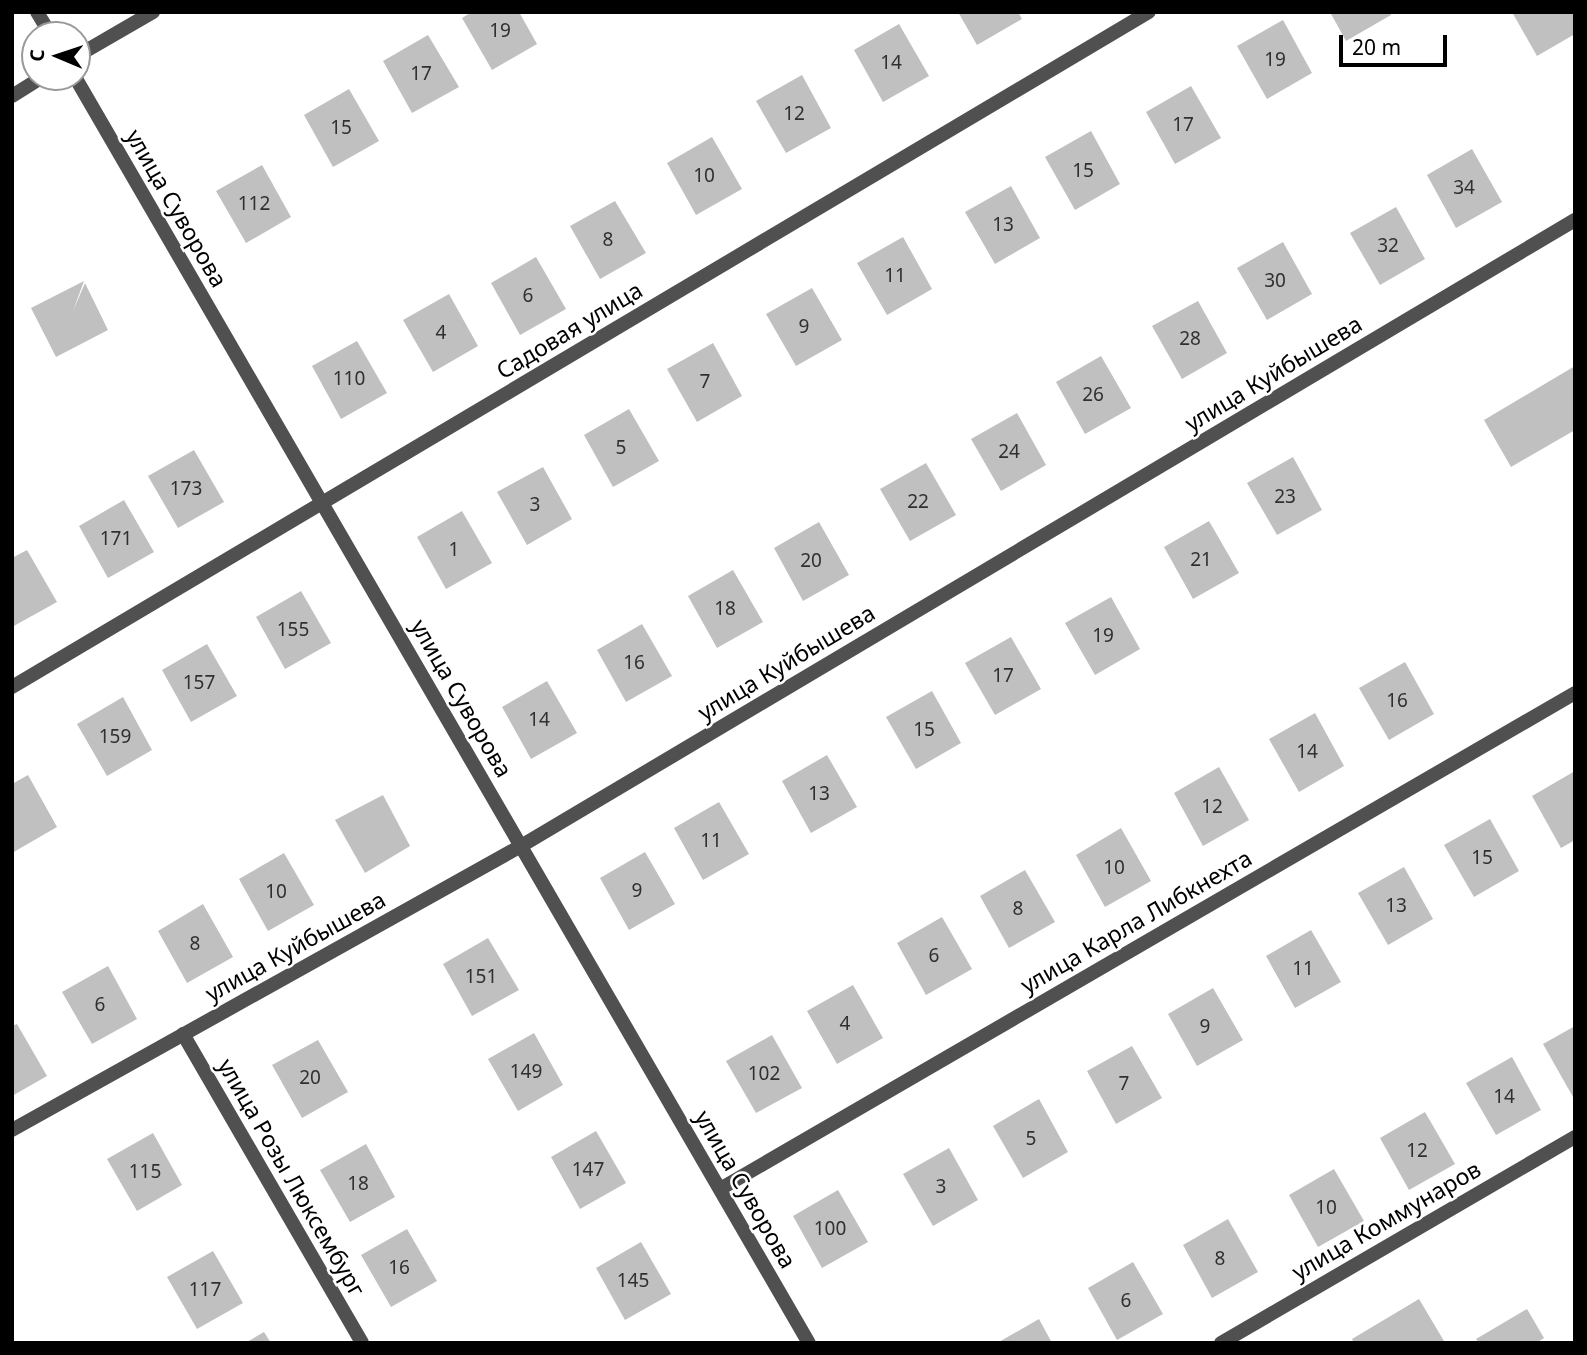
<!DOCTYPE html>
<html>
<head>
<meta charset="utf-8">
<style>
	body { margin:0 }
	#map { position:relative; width:1587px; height:1355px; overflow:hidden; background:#fff; font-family:"Noto Sans",sans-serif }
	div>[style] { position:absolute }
	.building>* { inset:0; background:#c0c0c0 }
	.service>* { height:14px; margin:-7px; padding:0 7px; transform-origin:7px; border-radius:7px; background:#505050 }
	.minor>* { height:14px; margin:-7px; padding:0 7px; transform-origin:7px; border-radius:7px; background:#505050 }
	span { translate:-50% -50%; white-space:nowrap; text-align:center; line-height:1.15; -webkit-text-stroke:5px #fff; paint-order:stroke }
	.number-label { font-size:19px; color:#303030 }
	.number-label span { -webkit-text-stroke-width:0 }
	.street-label { font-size:23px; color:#000 }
	.frame { position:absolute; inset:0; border:14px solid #000; pointer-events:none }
	.north { position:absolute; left:21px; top:21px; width:70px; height:70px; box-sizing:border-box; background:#fff; border:2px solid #999; border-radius:50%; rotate:272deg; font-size:19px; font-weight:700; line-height:28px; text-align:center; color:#000 }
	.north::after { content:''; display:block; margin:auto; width:24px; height:32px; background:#000; clip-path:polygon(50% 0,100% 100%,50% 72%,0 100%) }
	.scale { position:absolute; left:1339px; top:35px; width:108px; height:32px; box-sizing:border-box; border:4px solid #000; border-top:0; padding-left:9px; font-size:21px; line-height:24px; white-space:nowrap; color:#000; -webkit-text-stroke:5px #fff; paint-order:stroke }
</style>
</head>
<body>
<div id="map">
	<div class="building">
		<div style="clip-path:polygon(472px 12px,519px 12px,537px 44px,492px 70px,462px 18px)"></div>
		<div style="clip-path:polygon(958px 12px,1018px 12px,1022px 19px,977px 45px)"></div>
		<div style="clip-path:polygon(1330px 12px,1390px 12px,1391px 15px,1346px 41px)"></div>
		<div style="clip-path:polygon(1512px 12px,1573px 12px,1575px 34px,1537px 56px)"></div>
		<div style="clip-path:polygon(1283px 20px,1312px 73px,1267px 99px,1237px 46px)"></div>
		<div style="clip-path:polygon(899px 24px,929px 76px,883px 102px,854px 50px)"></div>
		<div style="clip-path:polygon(428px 35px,459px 87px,412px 113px,383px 61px)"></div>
		<div style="clip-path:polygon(802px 75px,831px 128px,786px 153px,756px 101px)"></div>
		<div style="clip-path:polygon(1191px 86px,1221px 138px,1175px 164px,1146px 112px)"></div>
		<div style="clip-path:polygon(349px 89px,379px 141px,333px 167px,304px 115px)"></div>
		<div style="clip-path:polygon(1091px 131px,1120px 184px,1075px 210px,1045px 157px)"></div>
		<div style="clip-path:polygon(712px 137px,742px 189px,696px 215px,667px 163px)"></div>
		<div style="clip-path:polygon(1472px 149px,1502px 202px,1456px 228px,1427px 175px)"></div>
		<div style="clip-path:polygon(262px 165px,291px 217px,246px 243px,216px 191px)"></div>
		<div style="clip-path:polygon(1011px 186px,1040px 238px,995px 264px,965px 212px)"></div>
		<div style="clip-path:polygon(615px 201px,646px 253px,600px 279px,570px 226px)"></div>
		<div style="clip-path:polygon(1396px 207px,1425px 259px,1380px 285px,1350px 233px)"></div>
		<div style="clip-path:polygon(903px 237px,932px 289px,887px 315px,857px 263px)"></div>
		<div style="clip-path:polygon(1283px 242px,1312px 294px,1267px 320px,1237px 268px)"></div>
		<div style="clip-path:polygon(536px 257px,566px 309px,520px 335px,491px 283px)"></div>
		<div style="clip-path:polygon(84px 281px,73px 311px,85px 283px,108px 330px,56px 357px,31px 308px)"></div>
		<div style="clip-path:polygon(812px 288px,842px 340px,796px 366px,766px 314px)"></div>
		<div style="clip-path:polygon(449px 294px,478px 346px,433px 372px,403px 320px)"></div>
		<div style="clip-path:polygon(1198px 301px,1227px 353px,1182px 379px,1152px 326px)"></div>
		<div style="clip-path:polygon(357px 341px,387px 393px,341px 419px,312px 366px)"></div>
		<div style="clip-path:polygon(713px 343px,742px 396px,697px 422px,667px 369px)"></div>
		<div style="clip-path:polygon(1101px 356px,1131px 408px,1085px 434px,1056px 382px)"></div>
		<div style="clip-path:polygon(1575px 366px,1575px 430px,1511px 467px,1484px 420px)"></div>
		<div style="clip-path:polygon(629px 409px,659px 461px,613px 487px,584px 435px)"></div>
		<div style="clip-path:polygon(1017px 413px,1046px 465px,1001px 491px,971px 439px)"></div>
		<div style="clip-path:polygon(194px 450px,224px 502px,178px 528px,148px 476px)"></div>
		<div style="clip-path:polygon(1293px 457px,1322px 510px,1277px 535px,1247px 483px)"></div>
		<div style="clip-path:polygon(926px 463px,956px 515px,910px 541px,880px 489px)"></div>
		<div style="clip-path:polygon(543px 467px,572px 519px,527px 545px,497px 492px)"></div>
		<div style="clip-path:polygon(124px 500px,154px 552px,108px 578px,79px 526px)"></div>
		<div style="clip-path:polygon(462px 511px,492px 563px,446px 589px,417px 537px)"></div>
		<div style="clip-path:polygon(1209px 521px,1239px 573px,1193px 599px,1164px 547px)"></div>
		<div style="clip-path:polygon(819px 522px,849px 575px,803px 601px,774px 548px)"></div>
		<div style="clip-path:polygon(27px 550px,57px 602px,12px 627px,12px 558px)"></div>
		<div style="clip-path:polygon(733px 570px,763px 622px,717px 648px,688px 596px)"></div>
		<div style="clip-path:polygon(301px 591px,331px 643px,285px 669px,256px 617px)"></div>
		<div style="clip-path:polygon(1111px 597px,1140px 649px,1095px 675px,1065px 623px)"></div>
		<div style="clip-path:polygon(642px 624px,672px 676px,626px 702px,597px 650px)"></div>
		<div style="clip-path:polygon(1011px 637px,1041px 689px,995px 715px,965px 663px)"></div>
		<div style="clip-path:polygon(207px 644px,237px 696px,191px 722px,162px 670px)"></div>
		<div style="clip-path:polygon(1405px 662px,1434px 714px,1389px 740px,1359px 688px)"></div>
		<div style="clip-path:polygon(547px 681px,577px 733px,531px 759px,502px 707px)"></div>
		<div style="clip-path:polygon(932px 691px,961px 743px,916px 769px,886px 717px)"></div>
		<div style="clip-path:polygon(123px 697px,152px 750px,107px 776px,77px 724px)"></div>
		<div style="clip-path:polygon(1315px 713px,1344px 766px,1299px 792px,1269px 739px)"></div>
		<div style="clip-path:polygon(827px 755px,857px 807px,811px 833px,782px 781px)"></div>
		<div style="clip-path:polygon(1219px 767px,1249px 820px,1203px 846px,1174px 793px)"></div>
		<div style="clip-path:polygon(1575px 771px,1575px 840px,1561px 848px,1532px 796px)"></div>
		<div style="clip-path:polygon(28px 775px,57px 827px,12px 853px,12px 784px)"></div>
		<div style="clip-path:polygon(383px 795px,410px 846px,365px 873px,335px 820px)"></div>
		<div style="clip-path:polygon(719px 802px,749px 854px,703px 880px,674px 828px)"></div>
		<div style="clip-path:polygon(1490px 819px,1519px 871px,1474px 897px,1444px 845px)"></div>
		<div style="clip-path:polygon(1121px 828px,1151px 881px,1105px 907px,1076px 855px)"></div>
		<div style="clip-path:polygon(645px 852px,675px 904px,629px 930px,600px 878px)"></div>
		<div style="clip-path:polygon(284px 853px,314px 905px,268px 931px,239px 879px)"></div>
		<div style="clip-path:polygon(1404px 867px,1433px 919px,1388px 945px,1358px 893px)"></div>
		<div style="clip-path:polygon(1025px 870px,1055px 922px,1009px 948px,980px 896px)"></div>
		<div style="clip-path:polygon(203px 904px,233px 957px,187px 983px,158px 931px)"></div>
		<div style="clip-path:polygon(942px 917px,972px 969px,926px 995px,897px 943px)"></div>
		<div style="clip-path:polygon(1311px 930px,1341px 982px,1295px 1008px,1266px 956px)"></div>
		<div style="clip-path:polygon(488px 938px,519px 990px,472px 1016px,443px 964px)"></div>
		<div style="clip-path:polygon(108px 966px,137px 1019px,92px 1044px,62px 992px)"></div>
		<div style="clip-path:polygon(853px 985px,883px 1038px,837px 1064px,807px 1011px)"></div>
		<div style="clip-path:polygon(1213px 988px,1243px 1040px,1197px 1066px,1168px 1014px)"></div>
		<div style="clip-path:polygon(17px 1024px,47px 1076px,12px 1096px,12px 1026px)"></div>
		<div style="clip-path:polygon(1575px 1026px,1575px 1096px,1573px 1097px,1543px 1044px)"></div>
		<div style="clip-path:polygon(534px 1033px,563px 1085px,518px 1111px,488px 1059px)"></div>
		<div style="clip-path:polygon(772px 1035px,802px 1088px,756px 1113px,726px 1061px)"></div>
		<div style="clip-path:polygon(318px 1040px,348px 1092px,302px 1118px,272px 1065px)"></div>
		<div style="clip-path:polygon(1132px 1046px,1162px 1098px,1116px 1124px,1087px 1071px)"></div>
		<div style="clip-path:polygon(1512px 1057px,1541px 1110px,1496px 1135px,1466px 1083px)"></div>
		<div style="clip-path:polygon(1039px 1099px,1068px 1152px,1023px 1178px,993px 1126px)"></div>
		<div style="clip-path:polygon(1425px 1112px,1455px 1164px,1409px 1190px,1380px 1138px)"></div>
		<div style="clip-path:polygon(596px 1131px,626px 1183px,580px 1209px,551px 1157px)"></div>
		<div style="clip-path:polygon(153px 1133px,182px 1185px,137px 1211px,107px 1159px)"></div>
		<div style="clip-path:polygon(366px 1144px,395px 1197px,350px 1222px,320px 1170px)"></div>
		<div style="clip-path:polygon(949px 1148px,978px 1200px,933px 1226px,903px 1174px)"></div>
		<div style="clip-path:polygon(1334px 1169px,1364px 1221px,1318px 1247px,1289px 1195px)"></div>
		<div style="clip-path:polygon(838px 1190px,868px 1242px,822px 1268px,793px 1216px)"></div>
		<div style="clip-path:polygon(1228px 1219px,1258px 1272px,1212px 1298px,1183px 1245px)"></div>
		<div style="clip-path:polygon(407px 1229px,437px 1281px,391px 1307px,361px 1255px)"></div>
		<div style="clip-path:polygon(641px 1242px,671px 1294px,625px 1320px,596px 1268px)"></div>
		<div style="clip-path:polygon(213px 1251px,243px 1303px,197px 1329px,167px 1277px)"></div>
		<div style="clip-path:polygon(1133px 1262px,1163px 1314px,1117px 1340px,1088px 1288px)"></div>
		<div style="clip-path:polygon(1419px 1299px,1444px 1341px,1354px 1343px,1352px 1339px)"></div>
		<div style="clip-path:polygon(1527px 1309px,1544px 1338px,1536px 1343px,1479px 1343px,1476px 1339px)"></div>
		<div style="clip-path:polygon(1039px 1319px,1052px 1343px,997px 1343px)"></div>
		<div style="clip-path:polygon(264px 1332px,271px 1343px,245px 1343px)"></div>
	</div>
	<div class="service">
		<div style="left:183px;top:1034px;width:357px;rotate:59.9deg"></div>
	</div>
	<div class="minor">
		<div style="left:37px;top:12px;width:27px;rotate:59deg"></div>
		<div style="left:77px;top:56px;width:88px;rotate:-30.1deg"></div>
		<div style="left:75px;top:77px;width:1463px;rotate:59.9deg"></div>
		<div style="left:12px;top:96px;width:36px;rotate:-32deg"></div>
		<div style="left:12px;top:687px;width:1322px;rotate:-30.7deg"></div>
		<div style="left:12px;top:1130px;width:583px;rotate:-29.16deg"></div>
		<div style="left:521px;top:846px;width:1226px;rotate:-30.71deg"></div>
		<div style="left:720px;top:1189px;width:988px;rotate:-30.12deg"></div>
		<div style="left:1221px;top:1343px;width:410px;rotate:-30.2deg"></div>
	</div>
	<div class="number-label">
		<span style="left:500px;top:31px">19</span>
		<span style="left:1275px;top:60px">19</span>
		<span style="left:891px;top:63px">14</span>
		<span style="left:421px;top:74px">17</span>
		<span style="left:794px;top:114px">12</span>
		<span style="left:1183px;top:125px">17</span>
		<span style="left:341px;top:128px">15</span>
		<span style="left:1083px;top:171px">15</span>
		<span style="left:704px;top:176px">10</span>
		<span style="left:1464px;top:188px">34</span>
		<span style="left:254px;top:204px">112</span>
		<span style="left:1003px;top:225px">13</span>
		<span style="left:608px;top:240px">8</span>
		<span style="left:1388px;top:246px">32</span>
		<span style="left:895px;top:276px">11</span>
		<span style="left:1275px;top:281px">30</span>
		<span style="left:528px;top:296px">6</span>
		<span style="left:804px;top:327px">9</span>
		<span style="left:441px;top:333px">4</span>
		<span style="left:1190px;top:339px">28</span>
		<span style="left:349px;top:379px">110</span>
		<span style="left:705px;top:382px">7</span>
		<span style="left:1093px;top:395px">26</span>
		<span style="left:621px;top:448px">5</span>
		<span style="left:1009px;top:452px">24</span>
		<span style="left:186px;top:489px">173</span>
		<span style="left:1285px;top:497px">23</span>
		<span style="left:918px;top:502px">22</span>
		<span style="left:535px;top:505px">3</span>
		<span style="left:116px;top:539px">171</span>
		<span style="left:454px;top:550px">1</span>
		<span style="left:1201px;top:560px">21</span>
		<span style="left:811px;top:561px">20</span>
		<span style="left:725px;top:609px">18</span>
		<span style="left:293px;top:630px">155</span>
		<span style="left:1103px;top:636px">19</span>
		<span style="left:634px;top:663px">16</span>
		<span style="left:1003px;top:676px">17</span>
		<span style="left:199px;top:683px">157</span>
		<span style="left:1397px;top:701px">16</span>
		<span style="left:539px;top:720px">14</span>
		<span style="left:924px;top:730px">15</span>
		<span style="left:115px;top:737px">159</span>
		<span style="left:1307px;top:752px">14</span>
		<span style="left:819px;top:794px">13</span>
		<span style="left:1212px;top:807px">12</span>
		<span style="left:711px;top:841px">11</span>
		<span style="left:1482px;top:858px">15</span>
		<span style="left:1114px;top:868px">10</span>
		<span style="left:637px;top:891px">9</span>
		<span style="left:276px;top:892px">10</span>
		<span style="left:1396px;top:906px">13</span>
		<span style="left:1018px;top:909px">8</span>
		<span style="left:195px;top:944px">8</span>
		<span style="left:934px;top:956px">6</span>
		<span style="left:1303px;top:969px">11</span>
		<span style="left:481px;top:977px">151</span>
		<span style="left:100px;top:1005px">6</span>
		<span style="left:845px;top:1024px">4</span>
		<span style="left:1205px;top:1027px">9</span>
		<span style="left:526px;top:1072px">149</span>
		<span style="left:764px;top:1074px">102</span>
		<span style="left:310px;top:1078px">20</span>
		<span style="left:1124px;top:1084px">7</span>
		<span style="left:1504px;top:1097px">14</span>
		<span style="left:1031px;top:1139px">5</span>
		<span style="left:1417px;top:1151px">12</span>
		<span style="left:588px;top:1170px">147</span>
		<span style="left:145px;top:1172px">115</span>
		<span style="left:358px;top:1184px">18</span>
		<span style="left:941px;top:1187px">3</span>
		<span style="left:1326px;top:1208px">10</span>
		<span style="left:830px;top:1229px">100</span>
		<span style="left:1220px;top:1259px">8</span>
		<span style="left:399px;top:1268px">16</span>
		<span style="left:633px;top:1281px">145</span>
		<span style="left:205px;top:1290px">117</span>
		<span style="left:1126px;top:1301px">6</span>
	</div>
	<div class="street-label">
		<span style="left:177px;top:208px;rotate:60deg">улица Суворова</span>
		<span style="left:569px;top:330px;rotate:-31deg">Садовая улица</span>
		<span style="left:1273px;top:373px;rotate:-31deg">улица Куйбышева</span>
		<span style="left:786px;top:662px;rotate:-31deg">улица Куйбышева</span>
		<span style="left:462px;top:698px;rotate:60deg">улица Суворова</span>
		<span style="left:1136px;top:921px;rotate:-30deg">улица Карла Либкнехта</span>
		<span style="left:295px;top:946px;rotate:-29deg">улица Куйбышева</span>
		<span style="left:292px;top:1177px;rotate:60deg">улица Розы Люксембург</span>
		<span style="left:746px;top:1189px;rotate:60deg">улица Суворова</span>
		<span style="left:1386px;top:1220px;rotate:-30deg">улица Коммунаров</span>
	</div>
	<div class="frame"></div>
	<div class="north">С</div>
	<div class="scale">20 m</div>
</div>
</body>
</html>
